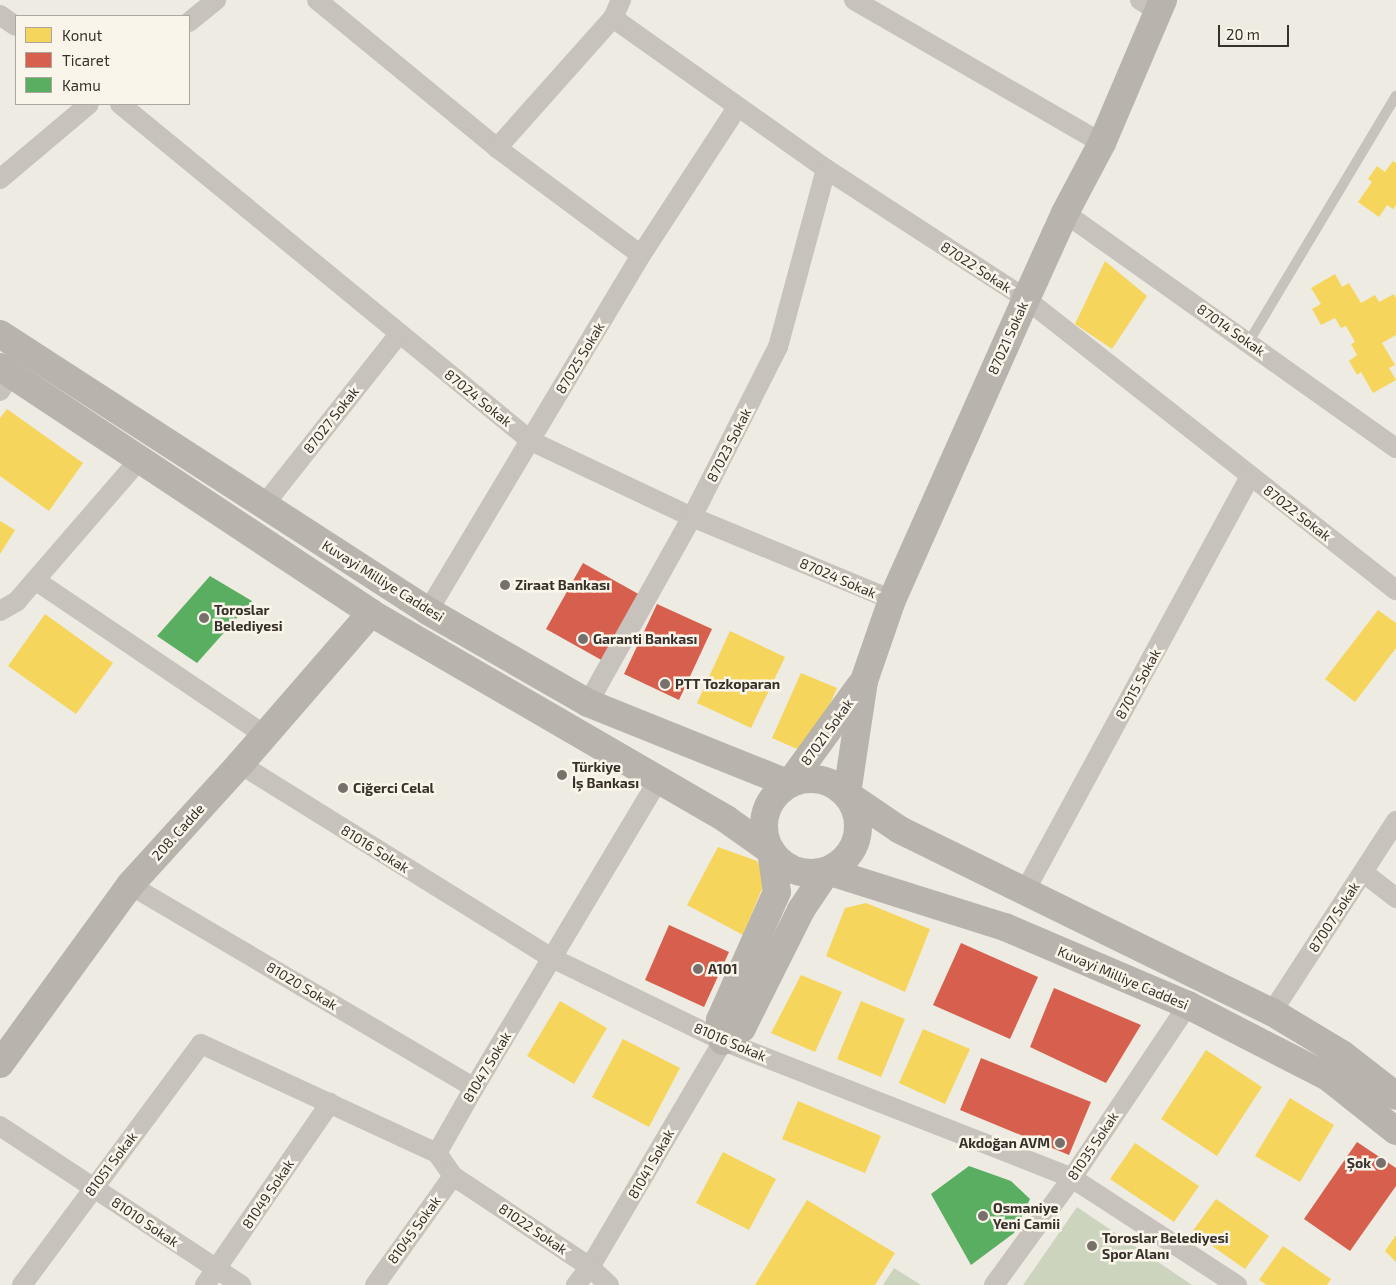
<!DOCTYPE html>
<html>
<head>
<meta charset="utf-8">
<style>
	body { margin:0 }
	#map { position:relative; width:1396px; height:1285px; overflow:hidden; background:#eeebe3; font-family:"Exo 2",sans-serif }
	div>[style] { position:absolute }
	.green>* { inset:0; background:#ccd4bd }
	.homes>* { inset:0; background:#f6d55c }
	.shops>* { inset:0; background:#d6604d }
	.public>* { inset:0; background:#5aae61 }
	.lane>* { height:10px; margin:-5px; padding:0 5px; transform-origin:5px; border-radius:5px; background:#c7c2bc }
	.street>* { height:20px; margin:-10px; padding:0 10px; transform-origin:10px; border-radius:10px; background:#c7c2bc }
	.secondary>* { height:28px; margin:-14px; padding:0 14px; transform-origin:14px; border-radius:14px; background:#b8b3ac }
	.secondary>.ring { margin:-14px; padding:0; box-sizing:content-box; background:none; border:28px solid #b8b3ac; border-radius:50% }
	.dots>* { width:14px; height:14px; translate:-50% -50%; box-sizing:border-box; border:2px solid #faf5eb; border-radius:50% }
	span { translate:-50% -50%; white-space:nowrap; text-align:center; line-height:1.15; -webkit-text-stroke:5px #faf5eb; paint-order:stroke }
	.street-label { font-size:14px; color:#38302a }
	.poi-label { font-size:14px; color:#38302a; font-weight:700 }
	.left { translate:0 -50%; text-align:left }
	.right { translate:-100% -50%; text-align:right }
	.legend { position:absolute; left:15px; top:15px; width:175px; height:90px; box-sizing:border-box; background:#faf5eb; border:1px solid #aca69e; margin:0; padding:6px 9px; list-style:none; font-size:15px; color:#38302a }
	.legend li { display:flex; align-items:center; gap:10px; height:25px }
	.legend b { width:25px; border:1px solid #aca69e }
	.scale { position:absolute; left:1218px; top:25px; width:71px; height:22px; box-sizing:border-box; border:2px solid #38302a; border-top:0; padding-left:6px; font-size:15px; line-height:18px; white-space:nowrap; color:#38302a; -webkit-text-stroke:4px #faf5eb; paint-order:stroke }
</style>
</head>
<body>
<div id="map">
	<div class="green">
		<div style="clip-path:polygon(1077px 1207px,1192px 1285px,1023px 1285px)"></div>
		<div style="clip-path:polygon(894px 1268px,921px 1285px,883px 1285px)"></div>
	</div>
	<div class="homes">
		<div style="clip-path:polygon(1393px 161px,1396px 163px,1396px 205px,1393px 209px,1387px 205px,1379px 217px,1358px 202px,1372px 182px,1368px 179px,1377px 166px,1385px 172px)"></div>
		<div style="clip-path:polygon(1105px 261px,1147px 296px,1112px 349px,1075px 324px)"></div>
		<div style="clip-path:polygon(1335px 274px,1342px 287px,1349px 283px,1361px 303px,1375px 295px,1379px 302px,1394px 294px,1396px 298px,1396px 335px,1382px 343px,1395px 365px,1389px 368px,1396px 380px,1373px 393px,1361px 372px,1357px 375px,1349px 361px,1357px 355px,1351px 344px,1355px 342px,1346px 326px,1341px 328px,1335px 318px,1321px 325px,1312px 309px,1321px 304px,1311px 288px)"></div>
		<div style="clip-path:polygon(7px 409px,83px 463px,49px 511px,0 476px,0 418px)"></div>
		<div style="clip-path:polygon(0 521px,15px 530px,0 554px)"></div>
		<div style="clip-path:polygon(1378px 610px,1396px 623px,1396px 648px,1355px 702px,1325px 679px)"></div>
		<div style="clip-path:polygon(45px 614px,113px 663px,76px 714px,8px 666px)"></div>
		<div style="clip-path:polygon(730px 631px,785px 657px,751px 728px,697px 703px)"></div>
		<div style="clip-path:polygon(801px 673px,837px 688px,815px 738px,797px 749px,772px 738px)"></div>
		<div style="clip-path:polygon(718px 847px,757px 861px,763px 873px,764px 884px,743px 935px,687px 905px)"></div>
		<div style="clip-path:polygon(866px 903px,930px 929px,905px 992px,826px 956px,845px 908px)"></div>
		<div style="clip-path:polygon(801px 975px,842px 992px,815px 1052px,771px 1033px)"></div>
		<div style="clip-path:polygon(560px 1001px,607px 1028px,574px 1084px,527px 1056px)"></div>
		<div style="clip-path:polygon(861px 1001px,905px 1019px,881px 1077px,837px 1059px)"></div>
		<div style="clip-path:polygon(923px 1029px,970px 1049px,945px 1104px,899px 1083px)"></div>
		<div style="clip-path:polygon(623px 1039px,680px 1068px,649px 1127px,592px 1097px)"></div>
		<div style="clip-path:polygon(1206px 1050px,1262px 1087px,1217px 1156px,1161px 1119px)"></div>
		<div style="clip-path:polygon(1290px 1098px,1334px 1125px,1300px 1182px,1255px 1156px)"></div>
		<div style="clip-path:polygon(798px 1101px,881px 1136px,865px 1173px,782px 1139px)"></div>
		<div style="clip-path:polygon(1135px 1143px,1199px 1186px,1174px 1222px,1110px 1179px)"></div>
		<div style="clip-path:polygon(723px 1152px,776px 1179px,749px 1230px,696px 1203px)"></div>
		<div style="clip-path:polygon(1216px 1199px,1269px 1236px,1245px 1269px,1192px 1232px)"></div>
		<div style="clip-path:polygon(807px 1200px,895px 1253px,875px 1285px,755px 1285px)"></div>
		<div style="clip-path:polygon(1396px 1235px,1396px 1262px,1385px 1251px)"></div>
		<div style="clip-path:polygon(1283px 1246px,1331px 1279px,1327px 1285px,1267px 1285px,1259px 1280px)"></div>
	</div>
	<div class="shops">
		<div style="clip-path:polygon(583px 563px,642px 596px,605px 662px,546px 629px)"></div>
		<div style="clip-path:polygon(657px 604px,712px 629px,679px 700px,624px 674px)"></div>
		<div style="clip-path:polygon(669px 925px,729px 952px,704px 1007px,645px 980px)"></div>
		<div style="clip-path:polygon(961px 943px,1038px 977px,1010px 1039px,933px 1005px)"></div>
		<div style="clip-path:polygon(1054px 988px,1141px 1025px,1106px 1083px,1030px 1047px)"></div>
		<div style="clip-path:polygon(981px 1058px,1091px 1102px,1069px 1155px,960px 1110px)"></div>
		<div style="clip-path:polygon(1357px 1142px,1396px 1168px,1396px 1186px,1350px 1251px,1304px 1219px)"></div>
	</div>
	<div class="public">
		<div style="clip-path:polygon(210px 576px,252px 601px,197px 663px,157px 636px)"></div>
		<div style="clip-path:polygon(969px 1166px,1011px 1181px,1030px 1199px,1014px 1233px,971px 1265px,931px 1194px)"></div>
	</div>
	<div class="lane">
		<div style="left:1248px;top:343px;width:288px;rotate:-59.1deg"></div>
	</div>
	<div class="street">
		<div style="left:317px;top:0;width:233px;rotate:39.4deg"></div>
		<div style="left:497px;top:148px;width:179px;rotate:36.6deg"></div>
		<div style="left:854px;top:0;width:286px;rotate:30deg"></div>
		<div style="left:1140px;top:0;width:22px;rotate:32deg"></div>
		<div style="left:0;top:15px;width:19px;rotate:35deg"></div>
		<div style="left:613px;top:18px;width:261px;rotate:35.3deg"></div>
		<div style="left:826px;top:169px;width:239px;rotate:33deg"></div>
		<div style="left:1026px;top:299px;width:471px;rotate:38.2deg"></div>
		<div style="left:189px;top:22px;width:35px;rotate:-39deg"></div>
		<div style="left:120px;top:104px;width:531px;rotate:39.35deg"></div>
		<div style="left:531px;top:441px;width:178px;rotate:25.3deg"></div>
		<div style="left:692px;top:517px;width:217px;rotate:22.5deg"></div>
		<div style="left:497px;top:148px;width:174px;rotate:-48.3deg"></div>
		<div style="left:613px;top:18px;width:20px;rotate:-66deg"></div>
		<div style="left:0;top:179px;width:116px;rotate:-40.1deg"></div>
		<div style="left:1065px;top:213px;width:406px;rotate:35.4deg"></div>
		<div style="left:0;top:391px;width:20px;rotate:-57deg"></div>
		<div style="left:264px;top:505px;width:218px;rotate:-51.7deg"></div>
		<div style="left:35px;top:580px;width:277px;rotate:34deg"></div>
		<div style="left:0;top:611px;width:20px;rotate:-30deg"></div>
		<div style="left:17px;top:601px;width:186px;rotate:-49.1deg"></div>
		<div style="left:428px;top:611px;width:415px;rotate:-59.1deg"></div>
		<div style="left:641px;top:255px;width:176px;rotate:-56.9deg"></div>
		<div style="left:588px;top:703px;width:213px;rotate:-60.8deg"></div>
		<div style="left:692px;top:517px;width:191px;rotate:-63.2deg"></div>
		<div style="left:778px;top:347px;width:184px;rotate:-74.9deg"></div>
		<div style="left:240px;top:764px;width:367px;rotate:31.9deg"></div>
		<div style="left:552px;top:958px;width:190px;rotate:25.9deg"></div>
		<div style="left:723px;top:1041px;width:375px;rotate:21.4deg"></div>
		<div style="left:1072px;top:1178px;width:197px;rotate:33deg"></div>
		<div style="left:1364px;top:873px;width:41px;rotate:38deg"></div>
		<div style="left:130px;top:885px;width:399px;rotate:30.5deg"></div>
		<div style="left:1025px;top:891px;width:472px;rotate:-61.5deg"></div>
		<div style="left:1272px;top:1012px;width:228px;rotate:-57deg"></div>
		<div style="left:0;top:1126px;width:289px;rotate:33.4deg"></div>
		<div style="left:22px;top:1285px;width:300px;rotate:-53.4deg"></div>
		<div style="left:201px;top:1044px;width:260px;rotate:24.8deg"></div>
		<div style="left:205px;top:1285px;width:221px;rotate:-55.5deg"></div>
		<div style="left:375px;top:1285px;width:134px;rotate:-54.4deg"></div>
		<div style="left:576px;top:1285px;width:23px;rotate:-52deg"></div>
		<div style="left:590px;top:1267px;width:262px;rotate:-59.5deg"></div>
		<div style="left:609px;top:1285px;width:26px;rotate:-137deg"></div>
		<div style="left:590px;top:1267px;width:164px;rotate:-146.4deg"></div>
		<div style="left:453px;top:1176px;width:28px;rotate:-125deg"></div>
		<div style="left:437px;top:1153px;width:75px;rotate:-60.4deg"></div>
		<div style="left:474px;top:1088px;width:359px;rotate:-59.1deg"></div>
		<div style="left:994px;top:1285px;width:132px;rotate:-53.9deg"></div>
		<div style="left:1072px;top:1178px;width:208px;rotate:-56.2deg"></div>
	</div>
	<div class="secondary">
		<div style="left:1163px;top:0;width:155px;rotate:113.1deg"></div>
		<div style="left:1102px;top:143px;width:79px;rotate:117.9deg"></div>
		<div style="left:1065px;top:213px;width:94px;rotate:114.4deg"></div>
		<div style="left:1026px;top:299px;width:329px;rotate:114deg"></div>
		<div style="left:892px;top:600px;width:86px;rotate:109.1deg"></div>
		<div style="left:864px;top:681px;width:114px;rotate:98.6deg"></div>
		<div style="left:847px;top:794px;width:64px;rotate:34.2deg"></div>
		<div style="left:900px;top:830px;width:414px;rotate:26.1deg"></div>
		<div style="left:1272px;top:1012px;width:82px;rotate:31deg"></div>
		<div style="left:1342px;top:1054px;width:68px;rotate:37.9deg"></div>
		<div style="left:0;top:334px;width:510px;rotate:32.91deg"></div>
		<div style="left:428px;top:611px;width:185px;rotate:29.9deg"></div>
		<div style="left:588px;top:703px;width:217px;rotate:21.9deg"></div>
		<div style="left:789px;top:784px;width:121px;rotate:-54.1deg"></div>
		<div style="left:0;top:367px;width:445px;rotate:33.5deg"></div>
		<div style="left:371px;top:613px;width:410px;rotate:30.1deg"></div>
		<div style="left:726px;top:819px;width:55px;rotate:35.4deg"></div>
		<div style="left:771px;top:851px;width:41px;rotate:81.7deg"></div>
		<div style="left:777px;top:892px;width:140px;rotate:114deg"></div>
		<div style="left:720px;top:1020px;width:21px;rotate:82deg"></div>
		<div style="left:723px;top:1041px;width:23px;rotate:-34deg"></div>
		<div style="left:742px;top:1028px;width:132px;rotate:-63.4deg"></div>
		<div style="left:801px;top:910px;width:47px;rotate:-56.3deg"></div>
		<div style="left:827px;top:871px;width:187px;rotate:17.5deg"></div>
		<div style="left:1005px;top:927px;width:199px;rotate:23.1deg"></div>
		<div style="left:1188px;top:1005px;width:157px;rotate:27.2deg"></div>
		<div style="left:1328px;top:1077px;width:87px;rotate:38.5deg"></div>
		<div class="ring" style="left:764px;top:779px;width:66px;height:66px"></div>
		<div style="left:0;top:1064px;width:221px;rotate:-54deg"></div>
		<div style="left:130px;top:885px;width:164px;rotate:-47.7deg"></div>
		<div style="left:240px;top:764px;width:200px;rotate:-49.1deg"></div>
	</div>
	<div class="dots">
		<div style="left:505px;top:585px;background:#78716b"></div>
		<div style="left:204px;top:618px;background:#78716b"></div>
		<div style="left:583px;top:639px;background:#78716b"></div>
		<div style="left:665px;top:684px;background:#78716b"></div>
		<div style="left:562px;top:775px;background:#78716b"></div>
		<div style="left:343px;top:788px;background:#78716b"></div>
		<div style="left:698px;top:969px;background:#78716b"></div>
		<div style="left:1060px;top:1143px;background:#78716b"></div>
		<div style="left:1381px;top:1163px;background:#78716b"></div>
		<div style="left:983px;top:1216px;background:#78716b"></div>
		<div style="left:1092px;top:1246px;background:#78716b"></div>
	</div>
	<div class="street-label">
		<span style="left:976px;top:267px;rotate:33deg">87022 Sokak</span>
		<span style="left:1231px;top:330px;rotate:35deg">87014 Sokak</span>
		<span style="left:1008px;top:338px;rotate:-66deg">87021 Sokak</span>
		<span style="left:580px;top:358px;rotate:-59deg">87025 Sokak</span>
		<span style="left:478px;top:398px;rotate:39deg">87024 Sokak</span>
		<span style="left:331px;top:420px;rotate:-52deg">87027 Sokak</span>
		<span style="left:729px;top:445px;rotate:-63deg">87023 Sokak</span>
		<span style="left:1297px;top:513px;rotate:38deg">87022 Sokak</span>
		<span style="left:838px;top:578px;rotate:23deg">87024 Sokak</span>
		<span style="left:383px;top:581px;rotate:32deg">Kuvayi Milliye Caddesi</span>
		<span style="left:1138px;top:684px;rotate:-61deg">87015 Sokak</span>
		<span style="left:827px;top:732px;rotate:-54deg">87021 Sokak</span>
		<span style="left:178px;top:832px;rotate:-48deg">208. Cadde</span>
		<span style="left:375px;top:849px;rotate:32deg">81016 Sokak</span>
		<span style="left:1334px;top:917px;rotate:-57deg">87007 Sokak</span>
		<span style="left:1123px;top:978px;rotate:23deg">Kuvayi Milliye Caddesi</span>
		<span style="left:302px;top:986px;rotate:31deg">81020 Sokak</span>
		<span style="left:730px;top:1042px;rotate:23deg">81016 Sokak</span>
		<span style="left:487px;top:1067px;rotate:-59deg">81047 Sokak</span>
		<span style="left:1093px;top:1146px;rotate:-56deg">81035 Sokak</span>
		<span style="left:111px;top:1164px;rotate:-53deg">81051 Sokak</span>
		<span style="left:651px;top:1164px;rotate:-60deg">81041 Sokak</span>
		<span style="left:268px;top:1194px;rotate:-56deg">81049 Sokak</span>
		<span style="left:145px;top:1222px;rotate:34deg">81010 Sokak</span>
		<span style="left:533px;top:1229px;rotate:34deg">81022 Sokak</span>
		<span style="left:414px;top:1230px;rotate:-54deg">81045 Sokak</span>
	</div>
	<div class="poi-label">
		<span class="left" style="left:515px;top:585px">Ziraat Bankası</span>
		<span class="left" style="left:214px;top:618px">Toroslar<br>Belediyesi</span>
		<span class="left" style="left:593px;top:639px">Garanti Bankası</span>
		<span class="left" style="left:675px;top:684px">PTT Tozkoparan</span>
		<span class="left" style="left:572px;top:775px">Türkiye<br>İş Bankası</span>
		<span class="left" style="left:353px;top:788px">Ciğerci Celal</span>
		<span class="left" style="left:708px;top:969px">A101</span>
		<span class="right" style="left:1050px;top:1143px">Akdoğan AVM</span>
		<span class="right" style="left:1371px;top:1163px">Şok</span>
		<span class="left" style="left:993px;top:1216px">Osmaniye<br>Yeni Camii</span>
		<span class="left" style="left:1102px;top:1246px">Toroslar Belediyesi<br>Spor Alanı</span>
	</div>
	<ul class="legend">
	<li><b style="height:14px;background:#f6d55c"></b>Konut</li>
	<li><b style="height:14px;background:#d6604d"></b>Ticaret</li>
	<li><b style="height:14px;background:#5aae61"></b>Kamu</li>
	</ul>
	<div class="scale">20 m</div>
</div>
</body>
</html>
